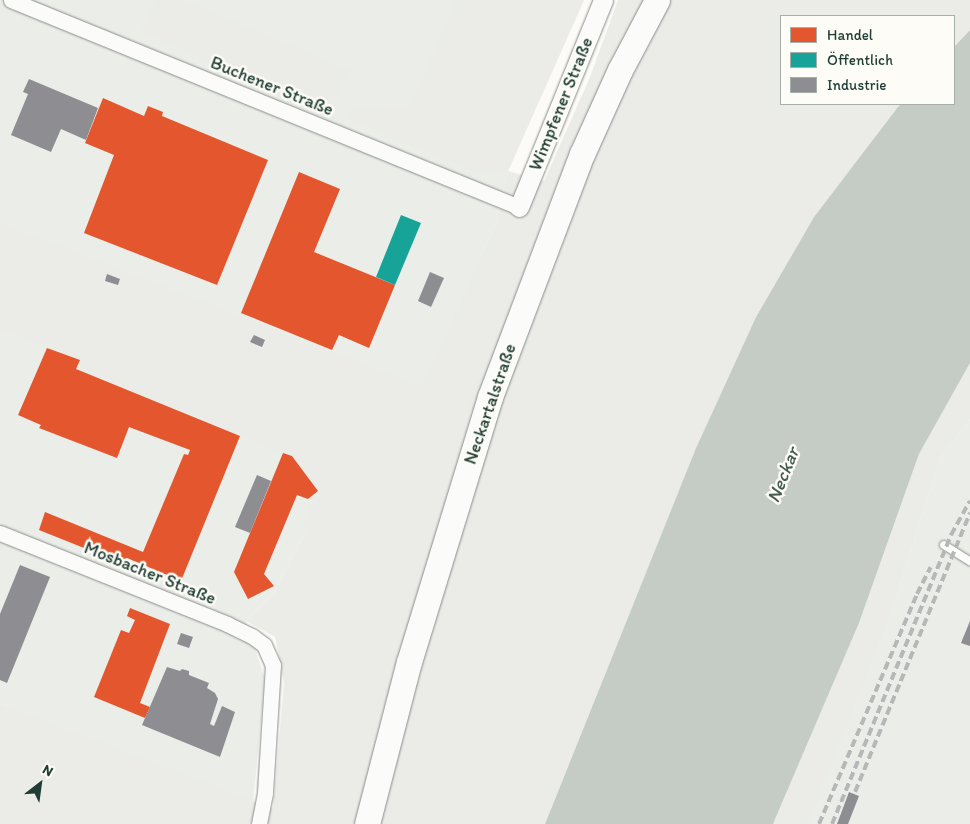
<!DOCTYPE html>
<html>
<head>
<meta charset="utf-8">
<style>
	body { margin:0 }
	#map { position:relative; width:970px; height:824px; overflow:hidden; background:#fcfbf8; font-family:Itim,sans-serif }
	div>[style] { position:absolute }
	.built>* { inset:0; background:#ebede8 }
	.green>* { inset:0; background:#ebece8 }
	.water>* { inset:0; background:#c5ccc6 }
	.shops>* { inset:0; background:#e4572e }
	.public>* { inset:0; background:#17a398 }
	.industry>* { inset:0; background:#8d8d92 }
	.roads { filter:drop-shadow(0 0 1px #888d8a) drop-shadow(0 0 1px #888d8a) }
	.service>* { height:8px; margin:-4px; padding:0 4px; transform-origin:4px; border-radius:4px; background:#fbfbf9 }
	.minor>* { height:15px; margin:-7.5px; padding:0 7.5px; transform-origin:7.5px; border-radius:7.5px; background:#fbfbf9 }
	.tertiary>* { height:19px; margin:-9.5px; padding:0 9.5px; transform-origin:9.5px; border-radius:9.5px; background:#fbfbf9 }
	.primary>* { height:25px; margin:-12.5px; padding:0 12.5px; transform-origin:12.5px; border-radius:12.5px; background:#fbfbf9 }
	.rail>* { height:4px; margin-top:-2px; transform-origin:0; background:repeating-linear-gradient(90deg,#b5b8b6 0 8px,transparent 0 12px) }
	span { translate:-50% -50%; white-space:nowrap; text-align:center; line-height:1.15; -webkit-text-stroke:5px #fdfcf7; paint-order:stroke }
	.street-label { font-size:18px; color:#1f3d34 }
	.water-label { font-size:19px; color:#435c53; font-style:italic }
	.legend { position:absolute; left:780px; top:15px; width:175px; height:90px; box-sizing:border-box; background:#fdfcf7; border:1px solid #a4b0a9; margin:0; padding:6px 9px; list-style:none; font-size:15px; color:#1f3d34 }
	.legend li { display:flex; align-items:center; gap:10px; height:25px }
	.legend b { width:25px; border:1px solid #a4b0a9 }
	.north { position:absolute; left:15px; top:759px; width:50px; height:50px; -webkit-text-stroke:4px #fdfcf7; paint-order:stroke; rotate:30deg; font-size:14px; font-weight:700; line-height:20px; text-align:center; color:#1f3d34 }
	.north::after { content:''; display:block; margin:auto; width:18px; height:22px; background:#1f3d34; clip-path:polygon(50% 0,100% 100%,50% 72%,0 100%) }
</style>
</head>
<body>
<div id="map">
	<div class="built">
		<div style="clip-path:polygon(0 0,584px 0,508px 171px,496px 223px,410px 411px,301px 541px,274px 593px,246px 621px,265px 679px,253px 803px,0 703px)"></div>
		<div style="clip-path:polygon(970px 419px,970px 824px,807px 824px,886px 629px,940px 458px)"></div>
	</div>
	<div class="green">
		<div style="clip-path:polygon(155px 0,182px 0,349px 70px,330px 111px,141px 32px)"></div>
		<div style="clip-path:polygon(456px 0,584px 0,508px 171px,544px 181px,590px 77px,618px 0,970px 0,970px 30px,954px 47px,954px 16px,781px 16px,781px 104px,901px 104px,814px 217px,756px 317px,696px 448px,545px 824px,0 824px,0 703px,273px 809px,284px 682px,275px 637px,246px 621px,274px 593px,301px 541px,310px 530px,302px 524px,318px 491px,292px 456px,76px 369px,79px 360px,0 329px,0 223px,421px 386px,496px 223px,508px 171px,474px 171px,347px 119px,350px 110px,411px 106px)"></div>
		<div style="clip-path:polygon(970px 363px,970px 419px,940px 458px,886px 629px,808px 824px,773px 824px,859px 623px,919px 454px)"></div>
	</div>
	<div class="water">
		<div style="clip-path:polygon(970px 30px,970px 363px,919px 454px,859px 623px,773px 824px,545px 824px,696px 448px,756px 317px,814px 217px,898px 107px,901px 104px,954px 104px,954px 47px)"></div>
	</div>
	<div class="shops">
		<div style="clip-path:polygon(103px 98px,144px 116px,148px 106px,163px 112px,162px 116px,268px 160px,217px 285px,84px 233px,114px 155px,85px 143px)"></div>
		<div style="clip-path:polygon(299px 172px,340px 189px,314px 252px,395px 285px,369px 348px,339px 335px,332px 350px,241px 313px)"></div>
		<div style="clip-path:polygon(47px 348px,80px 360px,76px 369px,240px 436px,181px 581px,127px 558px,119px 562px,39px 530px,45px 512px,143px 552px,184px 454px,188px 455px,190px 450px,129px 427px,117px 458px,39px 428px,41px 425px,18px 415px)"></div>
		<div style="clip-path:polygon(283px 453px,292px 456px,318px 491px,308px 499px,297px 495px,264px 574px,274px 586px,248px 599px,234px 572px)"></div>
		<div style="clip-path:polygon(130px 608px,170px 624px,140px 703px,150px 707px,145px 718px,94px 697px,121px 630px,129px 633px,135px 620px,127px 616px)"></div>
	</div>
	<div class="public">
		<div style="clip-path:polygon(401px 215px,421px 223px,395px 285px,376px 277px)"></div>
	</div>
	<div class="industry">
		<div style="clip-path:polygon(29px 79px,98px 108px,86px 140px,61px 129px,51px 152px,11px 135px,28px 94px,23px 92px)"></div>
		<div style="clip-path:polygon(430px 272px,444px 278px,431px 307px,418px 301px)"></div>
		<div style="clip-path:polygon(107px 274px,120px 279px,118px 285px,105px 281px)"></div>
		<div style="clip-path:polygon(254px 335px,265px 340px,262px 347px,250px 342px)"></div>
		<div style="clip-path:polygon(257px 475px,271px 481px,250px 533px,235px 527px)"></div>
		<div style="clip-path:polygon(20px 565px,50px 577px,7px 683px,0 680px,0 614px)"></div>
		<div style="clip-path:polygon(970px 621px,970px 646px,961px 643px)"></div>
		<div style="clip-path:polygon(181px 633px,193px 637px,189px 648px,177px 644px)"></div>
		<div style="clip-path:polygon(167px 667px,180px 671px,182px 669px,189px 671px,189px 675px,209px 683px,207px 688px,215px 693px,218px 699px,210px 724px,214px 726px,222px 706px,235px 712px,220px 757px,142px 725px)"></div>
		<div style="clip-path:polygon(849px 792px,859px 796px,848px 824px,837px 824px)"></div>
	</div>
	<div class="roads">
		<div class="service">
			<div style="left:944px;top:545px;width:31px;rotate:32deg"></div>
		</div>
		<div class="minor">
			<div style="left:11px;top:0;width:549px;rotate:22.17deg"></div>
			<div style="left:0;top:533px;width:245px;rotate:21.8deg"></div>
			<div style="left:227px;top:624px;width:28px;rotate:26deg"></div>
			<div style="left:252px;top:636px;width:15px;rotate:37deg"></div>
			<div style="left:264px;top:645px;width:22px;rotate:66deg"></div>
			<div style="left:273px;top:665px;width:128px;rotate:93.6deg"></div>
			<div style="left:265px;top:793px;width:32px;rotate:101deg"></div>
		</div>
		<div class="tertiary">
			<div style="left:519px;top:207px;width:223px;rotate:-67.9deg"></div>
		</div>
		<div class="primary">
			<div style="left:367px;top:824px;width:167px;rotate:-75.5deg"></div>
			<div style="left:409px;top:662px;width:277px;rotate:-73deg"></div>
			<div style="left:490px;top:397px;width:260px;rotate:-69.3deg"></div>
			<div style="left:582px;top:154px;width:92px;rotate:-65.7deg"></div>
			<div style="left:620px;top:70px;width:79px;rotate:-62.1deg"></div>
		</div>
	</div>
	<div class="rail">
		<div style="left:855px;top:792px;width:302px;rotate:-67.6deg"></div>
		<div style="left:819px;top:824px;width:250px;rotate:-66.9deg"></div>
		<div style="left:917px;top:594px;width:30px;rotate:-63deg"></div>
		<div style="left:832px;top:824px;width:313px;rotate:-67.6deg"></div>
		<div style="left:951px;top:535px;width:39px;rotate:-61deg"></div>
	</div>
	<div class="street-label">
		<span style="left:272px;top:86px;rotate:22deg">Buchener Straße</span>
		<span style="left:561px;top:104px;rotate:-68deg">Wimpfener Straße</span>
		<span style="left:490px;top:404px;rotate:-71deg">Neckartalstraße</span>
		<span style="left:150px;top:573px;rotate:22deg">Mosbacher Straße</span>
	</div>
	<div class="water-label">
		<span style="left:783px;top:475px;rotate:-68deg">Neckar</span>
	</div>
	<ul class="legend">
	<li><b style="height:14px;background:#e4572e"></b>Handel</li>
	<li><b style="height:14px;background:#17a398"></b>Öffentlich</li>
	<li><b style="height:14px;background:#8d8d92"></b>Industrie</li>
	</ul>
	<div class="north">N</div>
</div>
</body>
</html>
